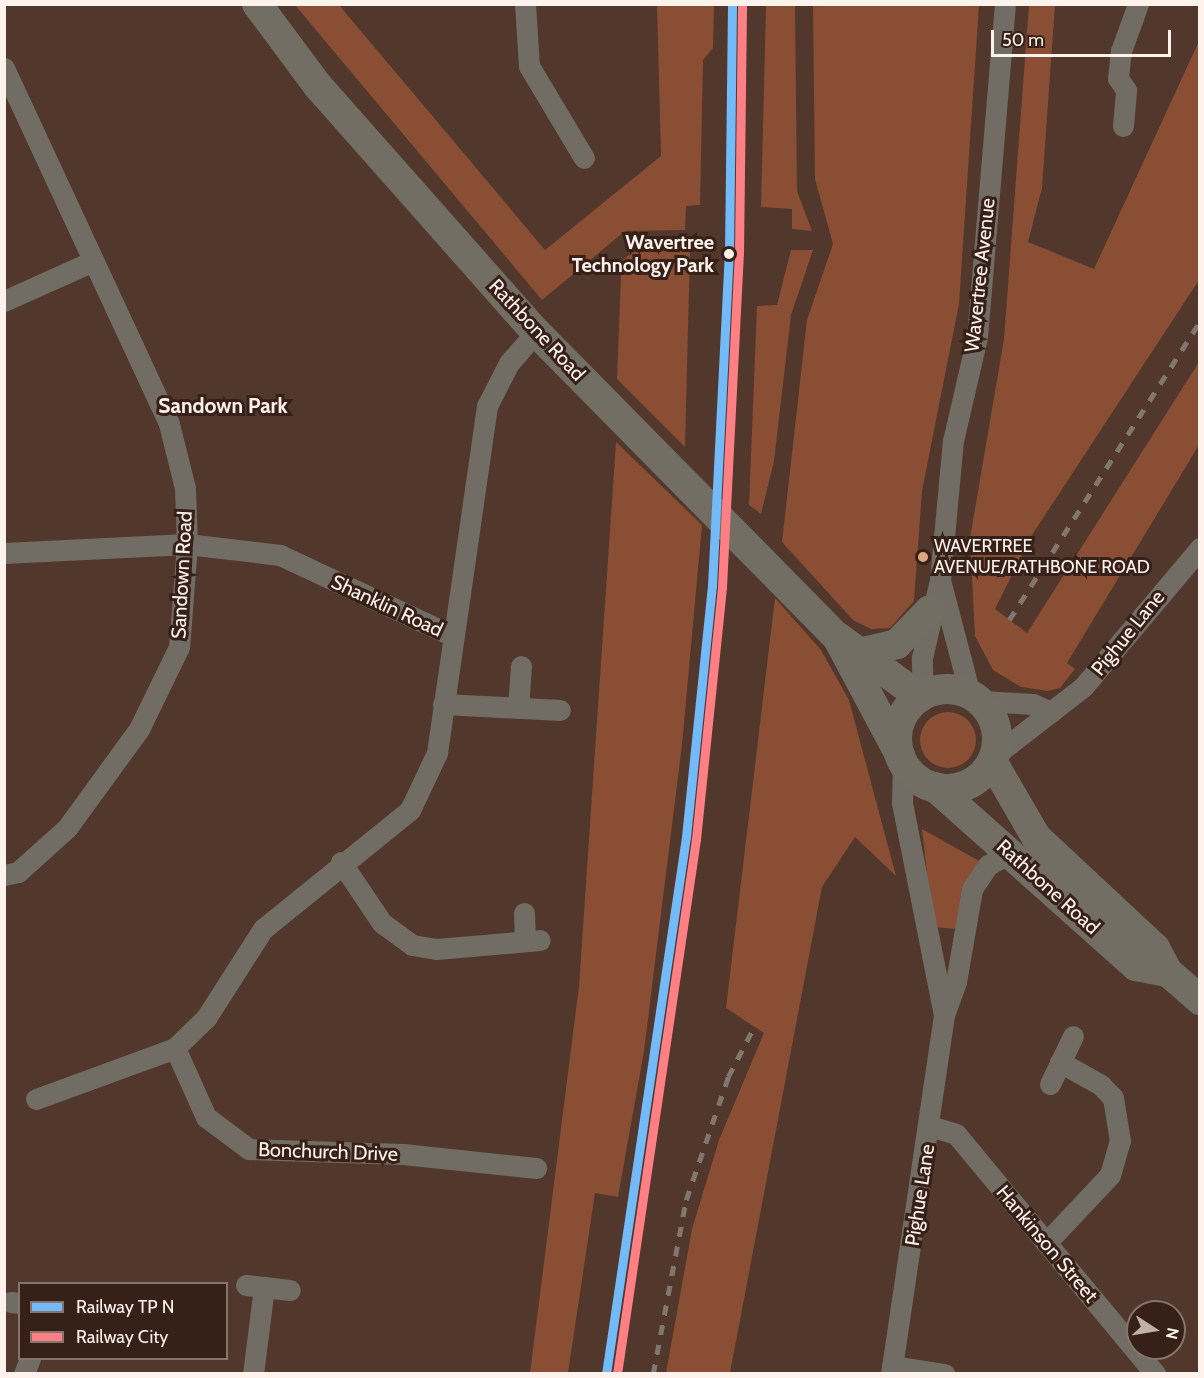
<!DOCTYPE html>
<html>
<head>
<meta charset="utf-8">
<style>
	body { margin:0 }
	#map { position:relative; width:1204px; height:1378px; overflow:hidden; background:#51372c; font-family:Cabin,sans-serif }
	div>[style] { position:absolute }
	.green>* { inset:0; background:#8a4e34 }
	.round { border-radius:50% }
	.minor>* { height:21px; margin:-10.5px; padding:0 10.5px; transform-origin:10.5px; border-radius:10.5px; background:#716d64 }
	.secondary>* { height:30px; margin:-15px; padding:0 15px; transform-origin:15px; border-radius:15px; background:#726e64 }
	.secondary>.ring { margin:-15px; padding:0; box-sizing:content-box; background:none; border:30px solid #726e64; border-radius:50% }
	.rail>* { height:4.5px; margin-top:-2.25px; transform-origin:0; background:repeating-linear-gradient(90deg,#81776f 0 10px,transparent 0 20px) }
	.rail-1>* { height:9px; margin:-4.5px; padding:0 4.5px; transform-origin:4.5px; border-radius:4.5px; background:#73baf8 }
	.rail-2>* { height:9px; margin:-4.5px; padding:0 4.5px; transform-origin:4.5px; border-radius:4.5px; background:#ff8084 }
	.dots>* { width:16px; height:16px; translate:-50% -50%; box-sizing:border-box; border:3px solid #362017; border-radius:50% }
	span { translate:-50% -50%; white-space:nowrap; text-align:center; line-height:1.15; -webkit-text-stroke:6px #362017; paint-order:stroke }
	.bus-label { font-size:18px; color:#fef2ed }
	.left { translate:0 -50%; text-align:left }
	.stop-label { font-size:20px; color:#fef2ed; font-weight:700 }
	.right { translate:-100% -50%; text-align:right }
	.street-label { font-size:20px; color:#fef2ed }
	.neighbourhood-label { font-size:21px; color:#fef2ed; font-weight:700 }
	.frame { position:absolute; inset:0; border:6px solid #fef2ed; pointer-events:none }
	.legend { position:absolute; left:18px; top:1282px; width:210px; height:78px; box-sizing:border-box; background:#362017; border:2px solid #86746d; margin:0; padding:8px 10px; list-style:none; font-size:18px; color:#fef2ed }
	.legend li { display:flex; align-items:center; gap:12px; height:30px }
	.legend b { width:30px; border:2px solid #86746d }
	.north { position:absolute; left:1126px; top:1300px; width:60px; height:60px; box-sizing:border-box; background:#362017; border:2px solid #86746d; border-radius:50%; rotate:102deg; font-size:16px; font-weight:700; line-height:24px; text-align:center; color:#fef2ed }
	.north::after { content:''; display:block; margin:auto; width:21px; height:27px; background:#c1b1a9; clip-path:polygon(50% 0,100% 100%,50% 72%,0 100%) }
	.scale { position:absolute; left:991px; top:30px; width:180px; height:27px; box-sizing:border-box; border:3px solid #fef2ed; border-top:0; padding-left:8px; font-size:18px; line-height:21px; white-space:nowrap; color:#fef2ed; -webkit-text-stroke:4px #362017; paint-order:stroke }
</style>
</head>
<body>
<div id="map">
	<div class="green">
		<div style="clip-path:polygon(295px 5px,339px 5px,545px 250px,661px 156px,657px 5px,714px 5px,713px 48px,703px 60px,700px 205px,686px 206px,685px 230px,625px 231px,542px 300px)"></div>
		<div style="clip-path:polygon(766px 5px,795px 5px,797px 191px,812px 231px,792px 229px,792px 209px,761px 207px)"></div>
		<div style="clip-path:polygon(813px 5px,979px 5px,959px 304px,922px 491px,914px 601px,890px 628px,871px 629px,853px 620px,782px 542px,807px 320px,833px 244px,815px 179px)"></div>
		<div style="clip-path:polygon(1029px 5px,1055px 5px,1042px 188px,1028px 242px,1094px 269px,1200px 39px,1199px 280px,1032px 535px,995px 609px,1027px 633px,1199px 362px,1199px 445px,1067px 663px,1075px 669px,1060px 688px,1048px 691px,1021px 687px,993px 670px,975px 636px,970px 538px,1004px 339px)"></div>
		<div style="clip-path:polygon(690px 250px,685px 447px,617px 379px,621px 274px,614px 267px,633px 252px)"></div>
		<div style="clip-path:polygon(791px 250px,813px 250px,791px 315px,774px 461px,761px 514px,749px 505px,757px 306px,777px 305px)"></div>
		<div style="clip-path:polygon(616px 442px,702px 525px,682px 745px,644px 1051px,618px 1197px,595px 1193px,568px 1373px,530px 1373px,579px 986px)"></div>
		<div style="clip-path:polygon(775px 598px,821px 650px,849px 700px,896px 876px,855px 837px,822px 887px,730px 1373px,666px 1373px,692px 1229px,719px 1140px,764px 1033px,726px 1008px)"></div>
		<div class="round" style="left:920px;top:712px;width:56px;height:56px"></div>
		<div style="clip-path:polygon(922px 829px,981px 862px,957px 929px,933px 927px)"></div>
	</div>
	<div class="minor">
		<div style="left:525px;top:4px;width:62px;rotate:86.3deg"></div>
		<div style="left:529px;top:66px;width:107px;rotate:59.1deg"></div>
		<div style="left:4px;top:68px;width:392px;rotate:65.1deg"></div>
		<div style="left:169px;top:424px;width:66px;rotate:76deg"></div>
		<div style="left:185px;top:488px;width:56px;rotate:88deg"></div>
		<div style="left:187px;top:544px;width:103px;rotate:94.4deg"></div>
		<div style="left:179px;top:647px;width:91px;rotate:116deg"></div>
		<div style="left:139px;top:729px;width:122px;rotate:126deg"></div>
		<div style="left:67px;top:828px;width:66px;rotate:138.1deg"></div>
		<div style="left:18px;top:872px;width:14px;rotate:168deg"></div>
		<div style="left:1123px;top:126px;width:36px;rotate:-85deg"></div>
		<div style="left:1126px;top:90px;width:14px;rotate:-124deg"></div>
		<div style="left:1118px;top:78px;width:27px;rotate:-84deg"></div>
		<div style="left:1121px;top:51px;width:50px;rotate:-70.1deg"></div>
		<div style="left:4px;top:301px;width:98px;rotate:-24.2deg"></div>
		<div style="left:4px;top:553px;width:183px;rotate:-2.8deg"></div>
		<div style="left:187px;top:544px;width:94px;rotate:6.7deg"></div>
		<div style="left:280px;top:555px;width:191px;rotate:25.1deg"></div>
		<div style="left:940px;top:580px;width:118px;rotate:75.3deg"></div>
		<div style="left:923px;top:695px;width:37px;rotate:-92deg"></div>
		<div style="left:922px;top:658px;width:80px;rotate:-77deg"></div>
		<div style="left:940px;top:580px;width:140px;rotate:-84.7deg"></div>
		<div style="left:953px;top:441px;width:107px;rotate:-77deg"></div>
		<div style="left:977px;top:337px;width:334px;rotate:-85.2deg"></div>
		<div style="left:981px;top:701px;width:52px;rotate:3.3deg"></div>
		<div style="left:1033px;top:704px;width:20px;rotate:24deg"></div>
		<div style="left:443px;top:704px;width:117px;rotate:2.9deg"></div>
		<div style="left:518px;top:708px;width:42px;rotate:-85.9deg"></div>
		<div style="left:994px;top:756px;width:113px;rotate:-37.8deg"></div>
		<div style="left:1083px;top:687px;width:182px;rotate:-49.9deg"></div>
		<div style="left:903px;top:762px;width:41px;rotate:91.4deg"></div>
		<div style="left:902px;top:803px;width:216px;rotate:78.8deg"></div>
		<div style="left:341px;top:862px;width:73px;rotate:56.1deg"></div>
		<div style="left:382px;top:923px;width:37px;rotate:36deg"></div>
		<div style="left:412px;top:945px;width:24px;rotate:9deg"></div>
		<div style="left:436px;top:949px;width:104px;rotate:-4.9deg"></div>
		<div style="left:524px;top:913px;width:28px;rotate:88deg"></div>
		<div style="left:175px;top:1048px;width:76px;rotate:65.8deg"></div>
		<div style="left:206px;top:1117px;width:54px;rotate:36.7deg"></div>
		<div style="left:249px;top:1149px;width:154px;rotate:1.9deg"></div>
		<div style="left:403px;top:1154px;width:134px;rotate:6deg"></div>
		<div style="left:1050px;top:1084px;width:53px;rotate:-64.4deg"></div>
		<div style="left:36px;top:1099px;width:148px;rotate:-20.1deg"></div>
		<div style="left:175px;top:1048px;width:43px;rotate:-44.1deg"></div>
		<div style="left:206px;top:1018px;width:106px;rotate:-57.4deg"></div>
		<div style="left:263px;top:929px;width:189px;rotate:-39deg"></div>
		<div style="left:410px;top:810px;width:63px;rotate:-64.7deg"></div>
		<div style="left:437px;top:753px;width:351px;rotate:-81.8deg"></div>
		<div style="left:487px;top:406px;width:48px;rotate:-62.9deg"></div>
		<div style="left:509px;top:363px;width:41px;rotate:-48.9deg"></div>
		<div style="left:930px;top:1126px;width:27px;rotate:17deg"></div>
		<div style="left:956px;top:1134px;width:312px;rotate:50.3deg"></div>
		<div style="left:1046px;top:1243px;width:93px;rotate:-46.7deg"></div>
		<div style="left:1110px;top:1175px;width:35px;rotate:-74deg"></div>
		<div style="left:1120px;top:1141px;width:44px;rotate:-99.2deg"></div>
		<div style="left:1113px;top:1098px;width:18px;rotate:-133deg"></div>
		<div style="left:1101px;top:1085px;width:47px;rotate:-150.7deg"></div>
		<div style="left:246px;top:1285px;width:44px;rotate:6.5deg"></div>
		<div style="left:11px;top:1302px;width:9px;rotate:6deg"></div>
		<div style="left:892px;top:1366px;width:53px;rotate:8.7deg"></div>
		<div style="left:24px;top:1374px;width:17px;rotate:-69deg"></div>
		<div style="left:253px;top:1374px;width:88px;rotate:-82.8deg"></div>
		<div style="left:891px;top:1374px;width:363px;rotate:-81.6deg"></div>
		<div style="left:944px;top:1015px;width:35px;rotate:-70deg"></div>
		<div style="left:956px;top:982px;width:94px;rotate:-80.2deg"></div>
		<div style="left:972px;top:889px;width:29px;rotate:-56deg"></div>
		<div style="left:988px;top:865px;width:27px;rotate:-28deg"></div>
	</div>
	<div class="secondary">
		<div style="left:257px;top:4px;width:102px;rotate:53.4deg"></div>
		<div style="left:318px;top:86px;width:329px;rotate:48.5deg"></div>
		<div style="left:536px;top:332px;width:429px;rotate:45.4deg"></div>
		<div style="left:837px;top:637px;width:134px;rotate:61.9deg"></div>
		<div style="left:838px;top:637px;width:102px;rotate:36.2deg"></div>
		<div style="left:863px;top:652px;width:35px;rotate:-13deg"></div>
		<div style="left:897px;top:644px;width:47px;rotate:-45.9deg"></div>
		<div class="ring" style="left:897px;top:689px;width:70px;height:70px"></div>
		<div style="left:992px;top:761px;width:88px;rotate:59.9deg"></div>
		<div style="left:1036px;top:837px;width:163px;rotate:43deg"></div>
		<div style="left:1155px;top:948px;width:27px;rotate:62deg"></div>
		<div style="left:1168px;top:972px;width:43px;rotate:41.2deg"></div>
		<div style="left:935px;top:787px;width:269px;rotate:41.7deg"></div>
		<div style="left:1136px;top:966px;width:33px;rotate:11deg"></div>
	</div>
	<div class="rail">
		<div style="left:1009px;top:620px;width:355px;rotate:-57.4deg"></div>
		<div style="left:653px;top:1374px;width:177px;rotate:-79.3deg"></div>
		<div style="left:686px;top:1200px;width:130px;rotate:-71.1deg"></div>
		<div style="left:728px;top:1077px;width:56px;rotate:-62.5deg"></div>
	</div>
	<div class="rail-1">
		<div style="left:606px;top:1374px;width:543px;rotate:-81.53deg"></div>
		<div style="left:686px;top:837px;width:252px;rotate:-84.1deg"></div>
		<div style="left:712px;top:586px;width:334px;rotate:-87.1deg"></div>
		<div style="left:729px;top:252px;width:248px;rotate:-89.3deg"></div>
	</div>
	<div class="rail-2">
		<div style="left:617px;top:1374px;width:541px;rotate:-81.6deg"></div>
		<div style="left:696px;top:839px;width:253px;rotate:-84.1deg"></div>
		<div style="left:722px;top:587px;width:334px;rotate:-87.1deg"></div>
		<div style="left:739px;top:253px;width:249px;rotate:-89.3deg"></div>
	</div>
	<div class="dots">
		<div style="left:729px;top:254px;background:#fef2ed"></div>
		<div style="left:923px;top:557px;background:#dfa77e"></div>
	</div>
	<div class="bus-label">
		<span class="left" style="left:934px;top:557px">WAVERTREE<br>AVENUE/RATHBONE ROAD</span>
	</div>
	<div class="stop-label">
		<span class="right" style="left:714px;top:254px">Wavertree<br>Technology Park</span>
	</div>
	<div class="street-label">
		<span style="left:980px;top:275px;rotate:-84deg">Wavertree Avenue</span>
		<span style="left:537px;top:330px;rotate:47deg">Rathbone Road</span>
		<span style="left:182px;top:575px;rotate:-87deg">Sandown Road</span>
		<span style="left:387px;top:606px;rotate:25deg">Shanklin Road</span>
		<span style="left:1128px;top:633px;rotate:-51deg">Pighue Lane</span>
		<span style="left:1048px;top:887px;rotate:42deg">Rathbone Road</span>
		<span style="left:328px;top:1152px;rotate:2deg">Bonchurch Drive</span>
		<span style="left:920px;top:1195px;rotate:-81deg">Pighue Lane</span>
		<span style="left:1047px;top:1244px;rotate:50deg">Hankinson Street</span>
	</div>
	<div class="neighbourhood-label">
		<span style="left:223px;top:406px">Sandown Park</span>
	</div>
	<div class="frame"></div>
	<ul class="legend">
	<li><b style="height:8px;background:#73baf8"></b>Railway TP N</li>
	<li><b style="height:8px;background:#ff8084"></b>Railway City</li>
	</ul>
	<div class="north">N</div>
	<div class="scale">50 m</div>
</div>
</body>
</html>
